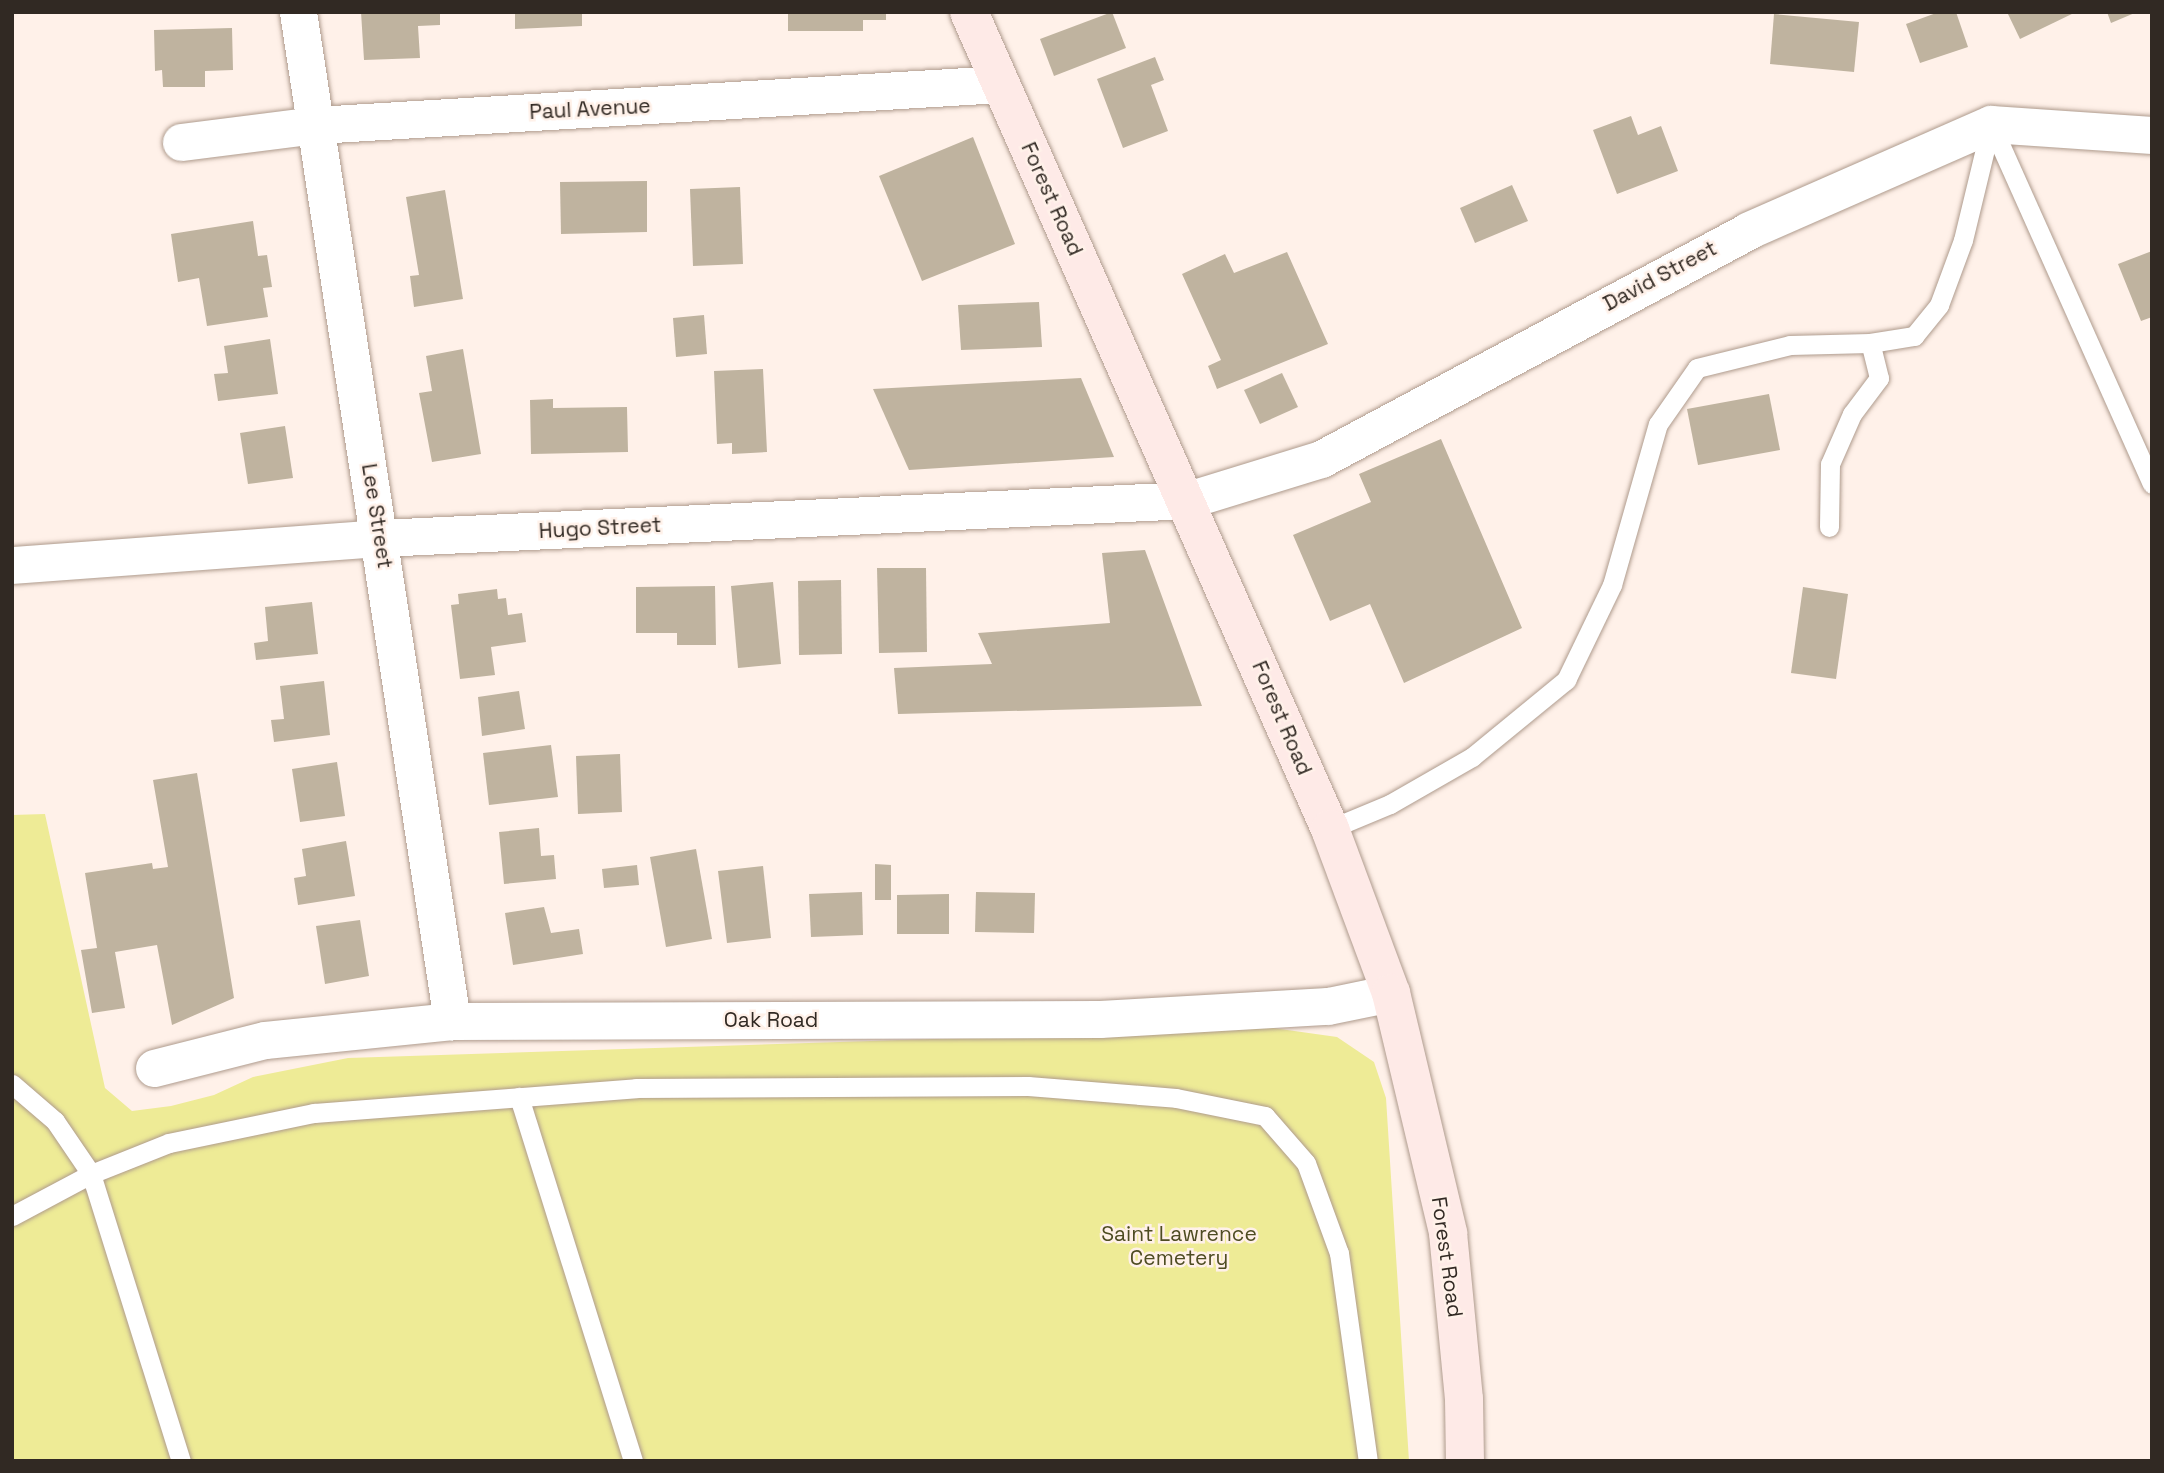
<!DOCTYPE html>
<html>
<head>
<meta charset="utf-8">
<style>
	body { margin:0 }
	#map { position:relative; width:2164px; height:1473px; overflow:hidden; background:#fff1e9; font-family:"Space Grotesk",sans-serif }
	div>[style] { position:absolute }
	.green>* { inset:0; background:#eeeb96 }
	.building>* { inset:0; background:#bfb39f }
	.roads { filter:drop-shadow(0 0 2px #af9b8d) drop-shadow(0 0 2px #af9b8d) }
	.lane>* { height:19px; margin:-9.5px; padding:0 9.5px; transform-origin:9.5px; border-radius:9.5px; background:#fff }
	.street>* { height:37px; margin:-18.5px; padding:0 18.5px; transform-origin:18.5px; border-radius:18.5px; background:#fff }
	.secondary>* { height:38px; margin:-19px; padding:0 19px; transform-origin:19px; border-radius:19px; background:#feeae7 }
	span { translate:-50% -50%; white-space:nowrap; text-align:center; line-height:1.15; -webkit-text-stroke:5px #fff1e9; paint-order:stroke }
	.street-label { font-size:21px; color:#312923 }
	.park-label { font-size:21px; color:#4e4c22 }
	.frame { position:absolute; inset:0; border:14px solid #312923; pointer-events:none }
</style>
</head>
<body>
<div id="map">
	<div class="green">
		<div style="clip-path:polygon(45px 814px,105px 1088px,132px 1111px,171px 1106px,214px 1095px,253px 1077px,348px 1058px,1273px 1028px,1337px 1037px,1374px 1062px,1386px 1098px,1409px 1461px,12px 1461px,12px 815px)"></div>
	</div>
	<div class="building">
		<div style="clip-path:polygon(361px 12px,440px 12px,440px 25px,418px 26px,420px 58px,364px 60px)"></div>
		<div style="clip-path:polygon(515px 12px,582px 12px,582px 26px,515px 29px)"></div>
		<div style="clip-path:polygon(788px 12px,886px 12px,886px 20px,863px 20px,863px 31px,788px 31px)"></div>
		<div style="clip-path:polygon(1112px 12px,1126px 48px,1054px 76px,1040px 39px)"></div>
		<div style="clip-path:polygon(1939px 12px,1956px 12px,1968px 47px,1920px 63px,1906px 24px)"></div>
		<div style="clip-path:polygon(2007px 12px,2076px 12px,2020px 39px)"></div>
		<div style="clip-path:polygon(2107px 12px,2137px 12px,2111px 23px)"></div>
		<div style="clip-path:polygon(1774px 14px,1859px 22px,1854px 72px,1770px 64px)"></div>
		<div style="clip-path:polygon(232px 28px,233px 70px,205px 71px,205px 87px,163px 87px,162px 70px,155px 71px,154px 30px)"></div>
		<div style="clip-path:polygon(1155px 57px,1164px 80px,1151px 85px,1168px 131px,1123px 148px,1097px 79px)"></div>
		<div style="clip-path:polygon(1631px 116px,1638px 135px,1661px 126px,1678px 171px,1617px 194px,1593px 130px)"></div>
		<div style="clip-path:polygon(973px 137px,1015px 244px,922px 281px,879px 176px)"></div>
		<div style="clip-path:polygon(647px 181px,647px 232px,561px 234px,560px 182px)"></div>
		<div style="clip-path:polygon(1512px 185px,1528px 221px,1475px 243px,1460px 208px)"></div>
		<div style="clip-path:polygon(740px 187px,743px 264px,693px 266px,690px 189px)"></div>
		<div style="clip-path:polygon(445px 190px,463px 299px,414px 307px,410px 276px,419px 275px,406px 197px)"></div>
		<div style="clip-path:polygon(253px 221px,258px 256px,267px 255px,272px 287px,263px 288px,268px 317px,207px 326px,199px 278px,178px 282px,171px 234px)"></div>
		<div style="clip-path:polygon(2152px 251px,2152px 317px,2141px 321px,2118px 264px)"></div>
		<div style="clip-path:polygon(1287px 252px,1328px 344px,1217px 389px,1208px 366px,1221px 360px,1182px 274px,1225px 254px,1234px 273px)"></div>
		<div style="clip-path:polygon(1039px 302px,1042px 347px,961px 350px,958px 305px)"></div>
		<div style="clip-path:polygon(704px 315px,707px 354px,676px 357px,673px 318px)"></div>
		<div style="clip-path:polygon(270px 339px,278px 394px,218px 401px,214px 374px,228px 373px,224px 346px)"></div>
		<div style="clip-path:polygon(463px 349px,481px 454px,432px 462px,419px 393px,432px 391px,426px 356px)"></div>
		<div style="clip-path:polygon(763px 369px,767px 452px,732px 454px,732px 443px,717px 444px,714px 371px)"></div>
		<div style="clip-path:polygon(1282px 373px,1298px 407px,1260px 424px,1244px 390px)"></div>
		<div style="clip-path:polygon(1081px 378px,1114px 457px,909px 470px,873px 389px)"></div>
		<div style="clip-path:polygon(1769px 394px,1780px 450px,1698px 465px,1687px 409px)"></div>
		<div style="clip-path:polygon(553px 399px,553px 408px,627px 407px,628px 452px,531px 454px,530px 400px)"></div>
		<div style="clip-path:polygon(285px 426px,293px 478px,248px 484px,240px 433px)"></div>
		<div style="clip-path:polygon(1441px 439px,1522px 628px,1404px 683px,1370px 604px,1330px 621px,1293px 535px,1371px 502px,1359px 474px)"></div>
		<div style="clip-path:polygon(1145px 550px,1202px 706px,898px 714px,894px 668px,992px 664px,978px 633px,1110px 623px,1102px 553px)"></div>
		<div style="clip-path:polygon(877px 568px,926px 568px,927px 652px,879px 653px)"></div>
		<div style="clip-path:polygon(841px 580px,842px 654px,799px 655px,798px 581px)"></div>
		<div style="clip-path:polygon(773px 582px,781px 664px,738px 668px,731px 586px)"></div>
		<div style="clip-path:polygon(715px 586px,716px 645px,677px 645px,677px 633px,636px 633px,636px 587px)"></div>
		<div style="clip-path:polygon(1803px 587px,1848px 594px,1836px 679px,1791px 673px)"></div>
		<div style="clip-path:polygon(497px 589px,498px 599px,506px 598px,508px 615px,522px 613px,526px 642px,491px 647px,495px 675px,460px 679px,451px 605px,459px 604px,458px 594px)"></div>
		<div style="clip-path:polygon(312px 602px,318px 654px,256px 660px,254px 643px,268px 641px,265px 607px)"></div>
		<div style="clip-path:polygon(324px 681px,330px 735px,274px 742px,271px 720px,284px 719px,280px 686px)"></div>
		<div style="clip-path:polygon(519px 691px,525px 729px,482px 736px,478px 697px)"></div>
		<div style="clip-path:polygon(551px 745px,558px 797px,489px 805px,483px 753px)"></div>
		<div style="clip-path:polygon(620px 754px,622px 812px,578px 814px,576px 756px)"></div>
		<div style="clip-path:polygon(337px 762px,345px 816px,300px 822px,292px 769px)"></div>
		<div style="clip-path:polygon(197px 773px,234px 998px,172px 1025px,157px 945px,115px 952px,125px 1008px,92px 1013px,81px 950px,97px 948px,85px 873px,152px 863px,153px 869px,168px 867px,153px 780px)"></div>
		<div style="clip-path:polygon(539px 828px,541px 856px,554px 855px,556px 879px,504px 884px,499px 832px)"></div>
		<div style="clip-path:polygon(346px 841px,355px 896px,298px 905px,294px 878px,306px 876px,302px 849px)"></div>
		<div style="clip-path:polygon(696px 849px,712px 939px,666px 947px,650px 857px)"></div>
		<div style="clip-path:polygon(875px 864px,891px 865px,891px 900px,875px 900px)"></div>
		<div style="clip-path:polygon(637px 865px,639px 885px,604px 888px,602px 869px)"></div>
		<div style="clip-path:polygon(763px 866px,771px 938px,727px 943px,718px 871px)"></div>
		<div style="clip-path:polygon(862px 892px,863px 935px,811px 937px,809px 894px)"></div>
		<div style="clip-path:polygon(976px 892px,1035px 893px,1034px 933px,975px 932px)"></div>
		<div style="clip-path:polygon(949px 894px,949px 934px,897px 934px,897px 895px)"></div>
		<div style="clip-path:polygon(544px 907px,551px 933px,579px 929px,583px 954px,513px 965px,505px 913px)"></div>
		<div style="clip-path:polygon(360px 920px,369px 976px,325px 984px,316px 926px)"></div>
	</div>
	<div class="roads">
		<div class="lane">
			<div style="left:1991px;top:124px;width:394px;rotate:65.9deg"></div>
			<div style="left:1829px;top:527px;width:63px;rotate:-89.1deg"></div>
			<div style="left:1830px;top:464px;width:55px;rotate:-66.3deg"></div>
			<div style="left:1852px;top:414px;width:45px;rotate:-53.1deg"></div>
			<div style="left:1879px;top:378px;width:36px;rotate:-104deg"></div>
			<div style="left:1330px;top:829px;width:65px;rotate:-22.6deg"></div>
			<div style="left:1390px;top:804px;width:95px;rotate:-29.8deg"></div>
			<div style="left:1472px;top:757px;width:122px;rotate:-39.3deg"></div>
			<div style="left:1566px;top:680px;width:106px;rotate:-64.2deg"></div>
			<div style="left:1612px;top:585px;width:167px;rotate:-74.1deg"></div>
			<div style="left:1658px;top:424px;width:68px;rotate:-55.1deg"></div>
			<div style="left:1697px;top:368px;width:96px;rotate:-13.9deg"></div>
			<div style="left:1790px;top:345px;width:80px;rotate:-1.4deg"></div>
			<div style="left:1870px;top:343px;width:45px;rotate:-9deg"></div>
			<div style="left:1914px;top:336px;width:40px;rotate:-51deg"></div>
			<div style="left:1939px;top:305px;width:69px;rotate:-69.7deg"></div>
			<div style="left:1963px;top:240px;width:119px;rotate:-76.4deg"></div>
			<div style="left:12px;top:1084px;width:57px;rotate:40.7deg"></div>
			<div style="left:55px;top:1121px;width:64px;rotate:55.8deg"></div>
			<div style="left:91px;top:1174px;width:301px;rotate:72.6deg"></div>
			<div style="left:519px;top:1097px;width:381px;rotate:72.6deg"></div>
			<div style="left:12px;top:1216px;width:89px;rotate:-28deg"></div>
			<div style="left:91px;top:1174px;width:84px;rotate:-21.7deg"></div>
			<div style="left:169px;top:1143px;width:148px;rotate:-11.7deg"></div>
			<div style="left:314px;top:1113px;width:323px;rotate:-4.4deg"></div>
			<div style="left:636px;top:1088px;width:392px;rotate:-0.3deg"></div>
			<div style="left:1028px;top:1086px;width:148px;rotate:4.6deg"></div>
			<div style="left:1176px;top:1098px;width:91px;rotate:11.4deg"></div>
			<div style="left:1265px;top:1116px;width:62px;rotate:48.9deg"></div>
			<div style="left:1306px;top:1163px;width:96px;rotate:69.9deg"></div>
			<div style="left:1339px;top:1253px;width:210px;rotate:82.1deg"></div>
		</div>
		<div class="street">
			<div style="left:298px;top:12px;width:1021px;rotate:81.32deg"></div>
			<div style="left:181px;top:142px;width:136px;rotate:-7.2deg"></div>
			<div style="left:316px;top:125px;width:685px;rotate:-3.43deg"></div>
			<div style="left:12px;top:565px;width:369px;rotate:-4.2deg"></div>
			<div style="left:380px;top:538px;width:809px;rotate:-2.69deg"></div>
			<div style="left:1188px;top:500px;width:139px;rotate:-17.1deg"></div>
			<div style="left:1321px;top:459px;width:485px;rotate:-28.1deg"></div>
			<div style="left:1749px;top:230px;width:264px;rotate:-23.7deg"></div>
			<div style="left:1991px;top:124px;width:161px;rotate:3.9deg"></div>
			<div style="left:154px;top:1068px;width:114px;rotate:-14.2deg"></div>
			<div style="left:265px;top:1040px;width:188px;rotate:-5.8deg"></div>
			<div style="left:452px;top:1021px;width:648px;rotate:-0.18deg"></div>
			<div style="left:1100px;top:1019px;width:228px;rotate:-3.3deg"></div>
			<div style="left:1328px;top:1006px;width:64px;rotate:-11.7deg"></div>
		</div>
		<div class="secondary">
			<div style="left:969px;top:12px;width:893px;rotate:66.16deg"></div>
			<div style="left:1330px;top:829px;width:175px;rotate:69.6deg"></div>
			<div style="left:1391px;top:993px;width:247px;rotate:76.6deg"></div>
			<div style="left:1448px;top:1233px;width:167px;rotate:84.5deg"></div>
			<div style="left:1464px;top:1399px;width:62px;rotate:89.1deg"></div>
		</div>
	</div>
	<div class="street-label">
		<span style="left:590px;top:109px;rotate:-3deg">Paul Avenue</span>
		<span style="left:1052px;top:199px;rotate:66deg">Forest Road</span>
		<span style="left:1660px;top:276px;rotate:-28deg">David Street</span>
		<span style="left:377px;top:516px;rotate:81deg">Lee Street</span>
		<span style="left:600px;top:528px;rotate:-3deg">Hugo Street</span>
		<span style="left:1282px;top:718px;rotate:67deg">Forest Road</span>
		<span style="left:771px;top:1020px">Oak Road</span>
		<span style="left:1447px;top:1257px;rotate:82deg">Forest Road</span>
	</div>
	<div class="park-label">
		<span style="left:1179px;top:1246px">Saint Lawrence<br>Cemetery</span>
	</div>
	<div class="frame"></div>
</div>
</body>
</html>
